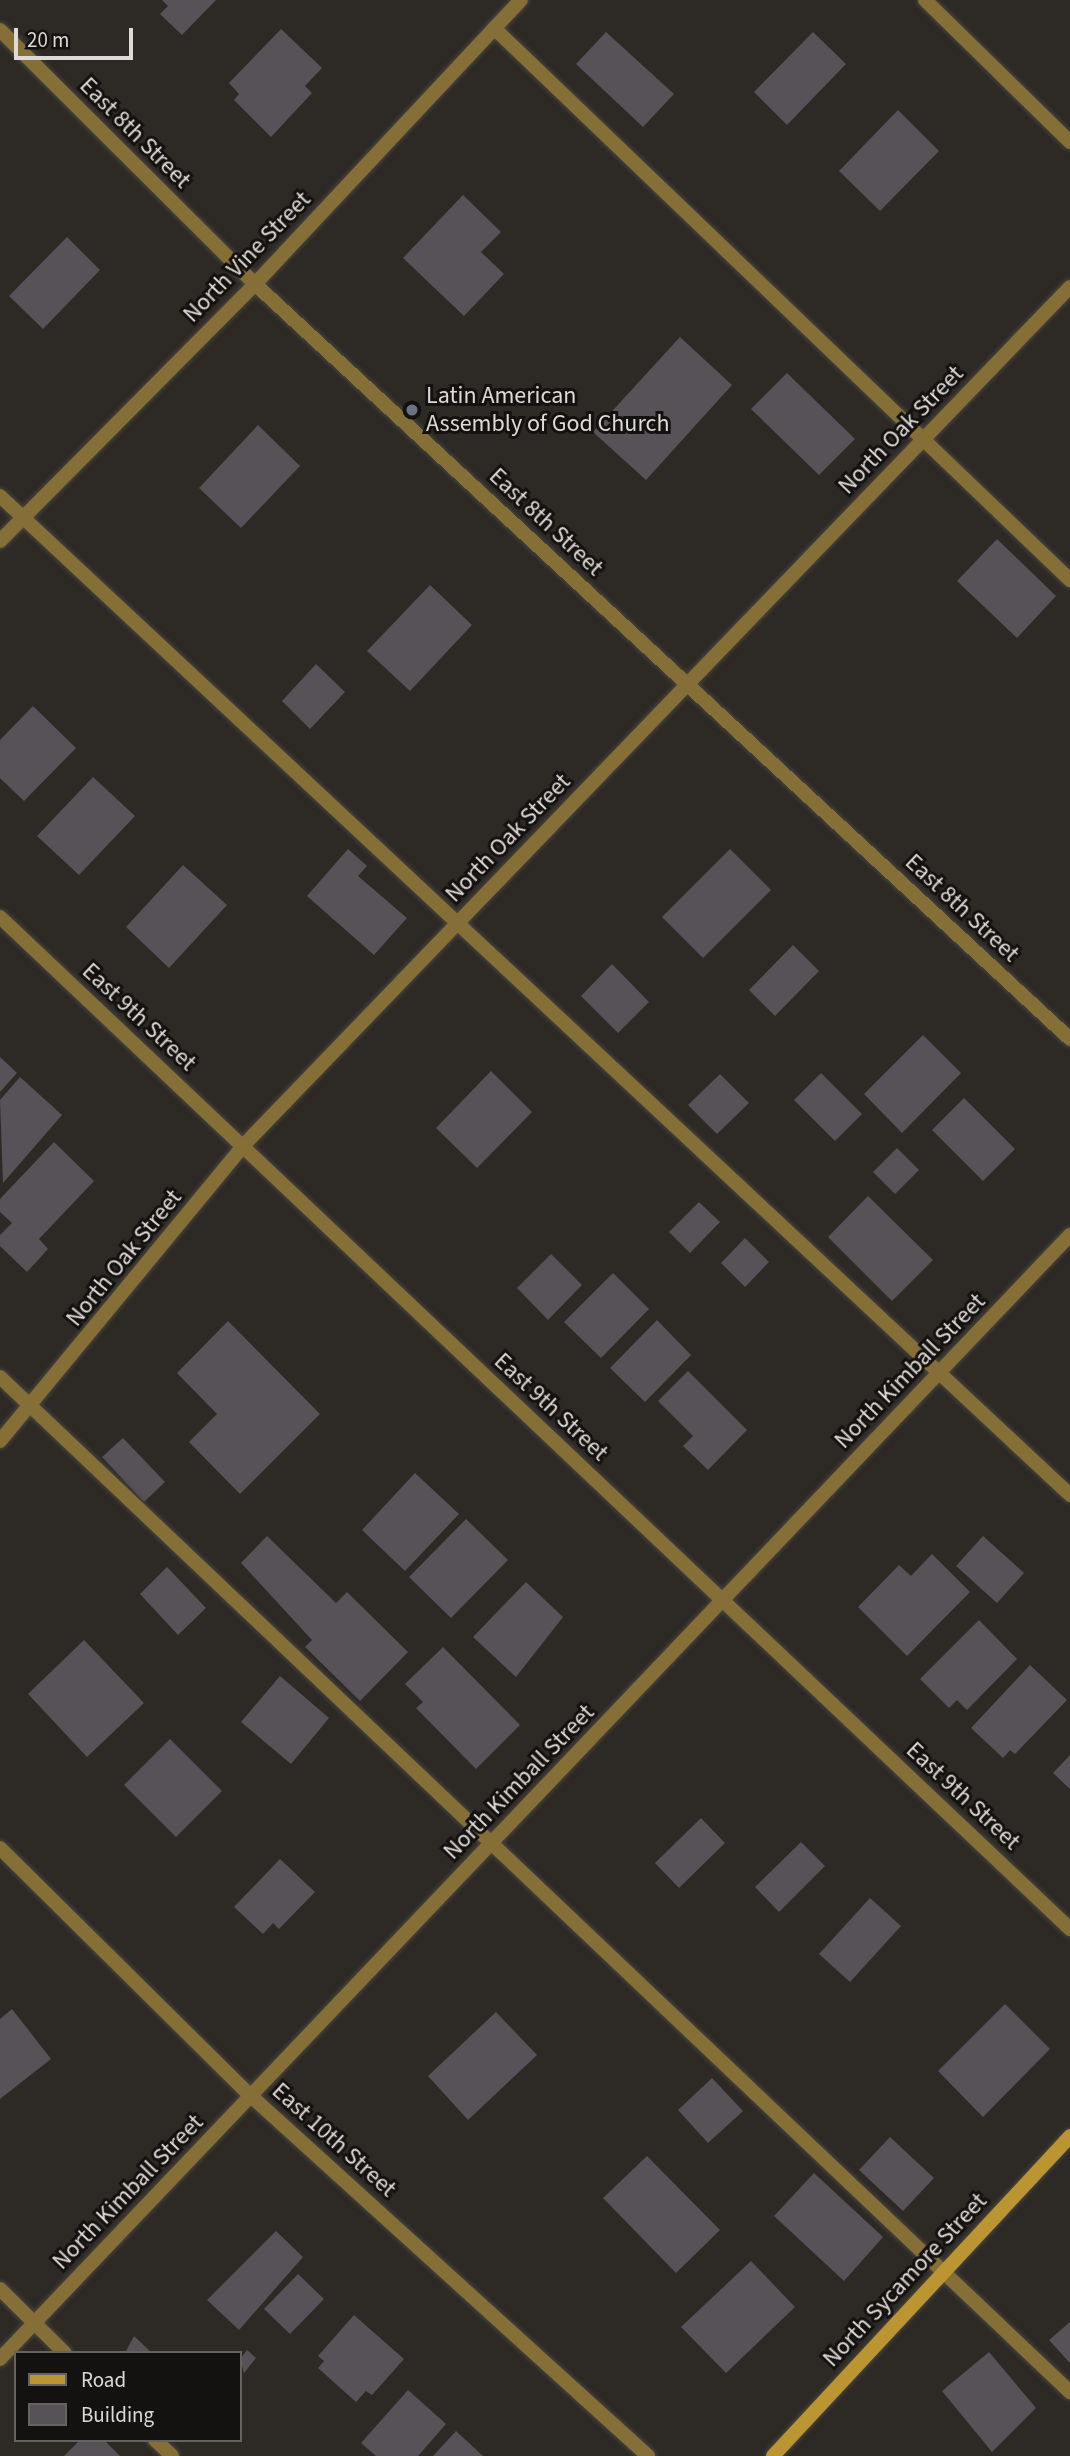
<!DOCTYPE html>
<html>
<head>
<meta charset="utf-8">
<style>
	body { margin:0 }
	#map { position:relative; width:1070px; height:2456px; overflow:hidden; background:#2d2924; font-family:"Source Sans 3",sans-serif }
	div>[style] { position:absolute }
	.building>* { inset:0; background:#565258 }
	.roads { filter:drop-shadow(0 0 2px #494541) drop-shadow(0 0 2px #494541) }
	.service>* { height:14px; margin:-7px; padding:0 7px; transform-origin:7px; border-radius:7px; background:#866f36 }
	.minor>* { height:14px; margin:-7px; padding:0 7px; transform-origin:7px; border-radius:7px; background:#866f36 }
	.tertiary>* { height:14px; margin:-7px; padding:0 7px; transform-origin:7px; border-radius:7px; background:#866f36 }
	.secondary>* { height:14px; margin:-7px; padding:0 7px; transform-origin:7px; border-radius:7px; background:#ba9531 }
	.dots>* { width:19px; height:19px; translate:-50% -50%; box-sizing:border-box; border:4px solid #141210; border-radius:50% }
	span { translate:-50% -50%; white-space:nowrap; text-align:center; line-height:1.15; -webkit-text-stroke:6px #141210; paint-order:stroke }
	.street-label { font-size:24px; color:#dedad7 }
	.poi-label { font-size:24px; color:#dedad7 }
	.left { translate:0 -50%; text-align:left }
	.legend { position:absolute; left:14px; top:2351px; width:228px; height:91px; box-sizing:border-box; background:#141210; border:2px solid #656260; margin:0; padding:9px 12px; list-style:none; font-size:21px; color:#dedad7 }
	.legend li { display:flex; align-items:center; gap:14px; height:35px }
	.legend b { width:35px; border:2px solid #656260 }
	.scale { position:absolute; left:14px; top:28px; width:119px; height:32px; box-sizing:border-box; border:4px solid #dedad7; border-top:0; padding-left:9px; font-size:21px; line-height:24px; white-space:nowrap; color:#dedad7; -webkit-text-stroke:5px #141210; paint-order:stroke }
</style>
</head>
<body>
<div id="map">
	<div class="building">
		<div style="clip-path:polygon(162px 0,216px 0,182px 35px,160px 14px,168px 6px)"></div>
		<div style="clip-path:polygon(281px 29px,322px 68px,305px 86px,312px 93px,271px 137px,234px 100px,239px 94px,229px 83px)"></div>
		<div style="clip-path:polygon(606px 32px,674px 94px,643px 127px,576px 64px)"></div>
		<div style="clip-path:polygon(813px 32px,846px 64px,787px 125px,754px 92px)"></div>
		<div style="clip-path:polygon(898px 110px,939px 151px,880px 211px,839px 171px)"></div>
		<div style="clip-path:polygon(463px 195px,501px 232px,481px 252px,504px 274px,464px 316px,403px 258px)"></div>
		<div style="clip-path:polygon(67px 237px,100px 270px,43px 329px,9px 296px)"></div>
		<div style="clip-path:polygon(680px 337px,732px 385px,646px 480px,593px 432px)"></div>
		<div style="clip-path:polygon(787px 373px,855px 439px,819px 475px,751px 409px)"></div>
		<div style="clip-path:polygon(258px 425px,300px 466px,241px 528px,199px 488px)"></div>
		<div style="clip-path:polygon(997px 539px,1056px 596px,1017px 638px,957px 581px)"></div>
		<div style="clip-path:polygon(430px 585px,472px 625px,410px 691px,367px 651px)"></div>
		<div style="clip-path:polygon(316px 664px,345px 692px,310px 729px,282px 701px)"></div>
		<div style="clip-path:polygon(33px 706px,76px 748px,24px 801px,0 778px,0 740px)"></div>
		<div style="clip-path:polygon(93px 777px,135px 816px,79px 875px,37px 836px)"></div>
		<div style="clip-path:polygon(348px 849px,367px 866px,358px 876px,407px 918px,374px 955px,307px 896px)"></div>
		<div style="clip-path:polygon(730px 849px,771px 890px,703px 958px,662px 917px)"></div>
		<div style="clip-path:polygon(183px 865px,227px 905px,169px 968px,126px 927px)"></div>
		<div style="clip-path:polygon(793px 945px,819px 971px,775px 1016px,749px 990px)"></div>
		<div style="clip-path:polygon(612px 964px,649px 1002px,618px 1033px,581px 996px)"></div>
		<div style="clip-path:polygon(923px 1035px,961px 1073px,902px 1133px,864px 1094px)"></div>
		<div style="clip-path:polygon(0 1057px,17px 1073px,0 1092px)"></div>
		<div style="clip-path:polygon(491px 1071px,532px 1112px,477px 1168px,436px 1128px)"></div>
		<div style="clip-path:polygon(821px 1073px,862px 1114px,835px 1141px,794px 1100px)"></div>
		<div style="clip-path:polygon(720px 1074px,749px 1103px,717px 1134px,688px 1105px)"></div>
		<div style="clip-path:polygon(20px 1077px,62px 1115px,3px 1183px,0 1100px)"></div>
		<div style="clip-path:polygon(964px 1098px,1015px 1149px,983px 1181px,932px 1130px)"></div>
		<div style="clip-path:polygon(54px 1142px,94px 1181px,39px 1239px,48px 1249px,27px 1272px,0 1246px,0 1235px,12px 1223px,0 1212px,0 1199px)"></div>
		<div style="clip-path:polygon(897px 1148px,919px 1170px,895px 1194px,873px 1172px)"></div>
		<div style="clip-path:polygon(868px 1196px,933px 1260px,892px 1301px,828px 1237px)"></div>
		<div style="clip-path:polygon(699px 1202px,720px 1222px,690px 1253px,669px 1232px)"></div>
		<div style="clip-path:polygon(745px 1238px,769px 1262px,745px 1287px,721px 1263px)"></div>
		<div style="clip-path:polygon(551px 1254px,582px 1285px,548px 1320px,517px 1288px)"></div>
		<div style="clip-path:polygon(613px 1273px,649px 1309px,601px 1358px,564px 1322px)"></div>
		<div style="clip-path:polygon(657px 1320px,691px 1355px,645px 1402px,610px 1368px)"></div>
		<div style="clip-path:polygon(228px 1321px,320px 1414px,240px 1494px,189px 1442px,217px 1414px,177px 1373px)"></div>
		<div style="clip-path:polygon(688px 1371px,747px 1430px,708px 1470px,683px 1446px,693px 1436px,658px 1401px)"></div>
		<div style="clip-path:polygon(123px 1438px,165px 1482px,144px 1502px,102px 1457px)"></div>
		<div style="clip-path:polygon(415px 1473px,459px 1514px,405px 1571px,362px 1530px)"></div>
		<div style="clip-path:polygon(466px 1519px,508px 1560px,451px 1618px,409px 1577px)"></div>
		<div style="clip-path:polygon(267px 1536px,336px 1603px,347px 1592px,408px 1652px,360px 1701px,305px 1647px,312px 1640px,241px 1563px)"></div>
		<div style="clip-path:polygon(983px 1536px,1024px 1573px,997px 1603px,956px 1566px)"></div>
		<div style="clip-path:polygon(932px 1554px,970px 1592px,907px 1656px,858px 1607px,899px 1565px,911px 1576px)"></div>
		<div style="clip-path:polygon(167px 1567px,206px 1608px,178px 1635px,140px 1594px)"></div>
		<div style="clip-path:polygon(526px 1582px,563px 1617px,516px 1677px,473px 1637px)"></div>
		<div style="clip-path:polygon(979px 1620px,1017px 1659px,967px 1710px,957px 1700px,949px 1708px,920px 1679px)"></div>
		<div style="clip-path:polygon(84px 1640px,144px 1703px,87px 1757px,28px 1694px)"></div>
		<div style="clip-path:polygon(443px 1647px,520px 1725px,476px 1769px,416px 1708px,423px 1702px,405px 1684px)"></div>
		<div style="clip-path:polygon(1030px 1665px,1067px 1700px,1015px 1754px,1010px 1750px,1003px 1758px,971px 1728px)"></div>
		<div style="clip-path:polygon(280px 1676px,329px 1718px,291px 1764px,241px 1722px)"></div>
		<div style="clip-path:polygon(170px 1739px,222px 1791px,176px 1837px,124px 1785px)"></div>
		<div style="clip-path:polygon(1070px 1755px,1070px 1789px,1053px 1773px)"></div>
		<div style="clip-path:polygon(701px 1818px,725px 1843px,679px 1888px,655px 1863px)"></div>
		<div style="clip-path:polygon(801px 1842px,825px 1866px,779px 1912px,755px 1887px)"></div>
		<div style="clip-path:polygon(280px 1859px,315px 1892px,279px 1929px,273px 1923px,263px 1934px,234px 1907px)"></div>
		<div style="clip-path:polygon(870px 1898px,901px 1926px,850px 1982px,819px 1954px)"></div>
		<div style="clip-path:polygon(1005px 2004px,1050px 2049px,983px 2117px,938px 2071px)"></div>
		<div style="clip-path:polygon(12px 2009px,51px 2059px,0 2099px,0 2019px)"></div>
		<div style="clip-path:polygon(496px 2012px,537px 2055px,468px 2120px,428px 2076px)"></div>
		<div style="clip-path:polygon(712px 2078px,743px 2111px,708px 2143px,678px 2110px)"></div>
		<div style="clip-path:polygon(890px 2137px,934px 2178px,903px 2211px,859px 2170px)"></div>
		<div style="clip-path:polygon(647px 2156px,720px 2230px,676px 2273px,603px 2198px)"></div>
		<div style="clip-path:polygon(814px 2173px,883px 2237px,844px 2281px,774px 2216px)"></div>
		<div style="clip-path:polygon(276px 2231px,303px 2257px,239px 2330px,207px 2300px)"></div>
		<div style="clip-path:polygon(751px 2261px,795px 2307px,726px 2373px,681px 2327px)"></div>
		<div style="clip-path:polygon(298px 2274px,324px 2299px,290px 2334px,264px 2309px)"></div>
		<div style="clip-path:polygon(354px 2315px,404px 2359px,372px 2395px,366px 2391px,356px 2402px,318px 2368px,324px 2361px,318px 2356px)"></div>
		<div style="clip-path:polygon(1070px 2322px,1070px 2363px,1049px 2340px)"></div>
		<div style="clip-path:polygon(134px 2336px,152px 2353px,125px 2353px)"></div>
		<div style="clip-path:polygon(247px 2350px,256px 2358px,244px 2373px,240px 2359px)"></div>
		<div style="clip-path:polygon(989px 2352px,1036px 2408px,992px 2452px,942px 2391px)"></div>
		<div style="clip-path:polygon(408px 2390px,446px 2424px,418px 2456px,376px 2456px,361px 2443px)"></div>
		<div style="clip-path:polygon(456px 2431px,483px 2456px,433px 2456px)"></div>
		<div style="clip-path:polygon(80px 2440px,104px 2440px,120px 2456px,64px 2456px)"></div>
	</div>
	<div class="roads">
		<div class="service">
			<div style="left:494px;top:28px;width:798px;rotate:43.78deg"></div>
			<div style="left:0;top:496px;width:1464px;rotate:43.03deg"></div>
			<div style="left:0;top:1377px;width:1475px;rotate:43.49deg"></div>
			<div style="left:0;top:2289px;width:91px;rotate:44.6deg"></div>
			<div style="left:155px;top:2440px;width:23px;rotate:43deg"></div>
		</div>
		<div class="minor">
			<div style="left:925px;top:0;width:203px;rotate:44.4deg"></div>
			<div style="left:0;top:30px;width:360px;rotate:44.9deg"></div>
			<div style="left:255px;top:284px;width:1111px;rotate:42.81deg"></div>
			<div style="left:0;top:541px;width:362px;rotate:-45.2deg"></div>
			<div style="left:255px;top:284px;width:389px;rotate:-46.9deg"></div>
			<div style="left:0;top:917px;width:1473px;rotate:43.4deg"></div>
			<div style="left:0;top:1441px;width:382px;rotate:-50.5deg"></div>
			<div style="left:243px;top:1146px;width:1192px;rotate:-46.09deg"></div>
			<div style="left:0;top:2359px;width:1552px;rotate:-46.41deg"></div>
		</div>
		<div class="tertiary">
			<div style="left:0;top:1848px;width:353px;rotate:44.7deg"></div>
			<div style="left:251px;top:2096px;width:536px;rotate:42.2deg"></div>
		</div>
		<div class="secondary">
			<div style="left:773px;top:2456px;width:437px;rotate:-47.1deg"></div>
		</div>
	</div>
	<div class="dots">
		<div style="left:412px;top:410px;background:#6b7280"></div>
	</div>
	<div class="street-label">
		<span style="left:135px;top:133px;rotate:45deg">East 8th Street</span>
		<span style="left:247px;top:257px;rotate:-46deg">North Vine Street</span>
		<span style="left:901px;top:430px;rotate:-46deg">North Oak Street</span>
		<span style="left:546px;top:522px;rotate:43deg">East 8th Street</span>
		<span style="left:508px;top:838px;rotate:-46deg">North Oak Street</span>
		<span style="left:962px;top:908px;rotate:43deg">East 8th Street</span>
		<span style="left:139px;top:1017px;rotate:43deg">East 9th Street</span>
		<span style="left:124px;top:1258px;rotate:-51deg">North Oak Street</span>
		<span style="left:910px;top:1371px;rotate:-46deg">North Kimball Street</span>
		<span style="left:551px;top:1407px;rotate:43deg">East 9th Street</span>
		<span style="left:519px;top:1782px;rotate:-46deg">North Kimball Street</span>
		<span style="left:963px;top:1796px;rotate:43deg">East 9th Street</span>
		<span style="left:334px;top:2140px;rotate:42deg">East 10th Street</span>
		<span style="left:128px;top:2192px;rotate:-46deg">North Kimball Street</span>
		<span style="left:905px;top:2280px;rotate:-47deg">North Sycamore Street</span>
	</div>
	<div class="poi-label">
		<span class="left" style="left:426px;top:410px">Latin American<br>Assembly of God Church</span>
	</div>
	<ul class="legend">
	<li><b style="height:9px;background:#ba9531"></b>Road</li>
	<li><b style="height:19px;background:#565258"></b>Building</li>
	</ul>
	<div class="scale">20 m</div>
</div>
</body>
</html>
